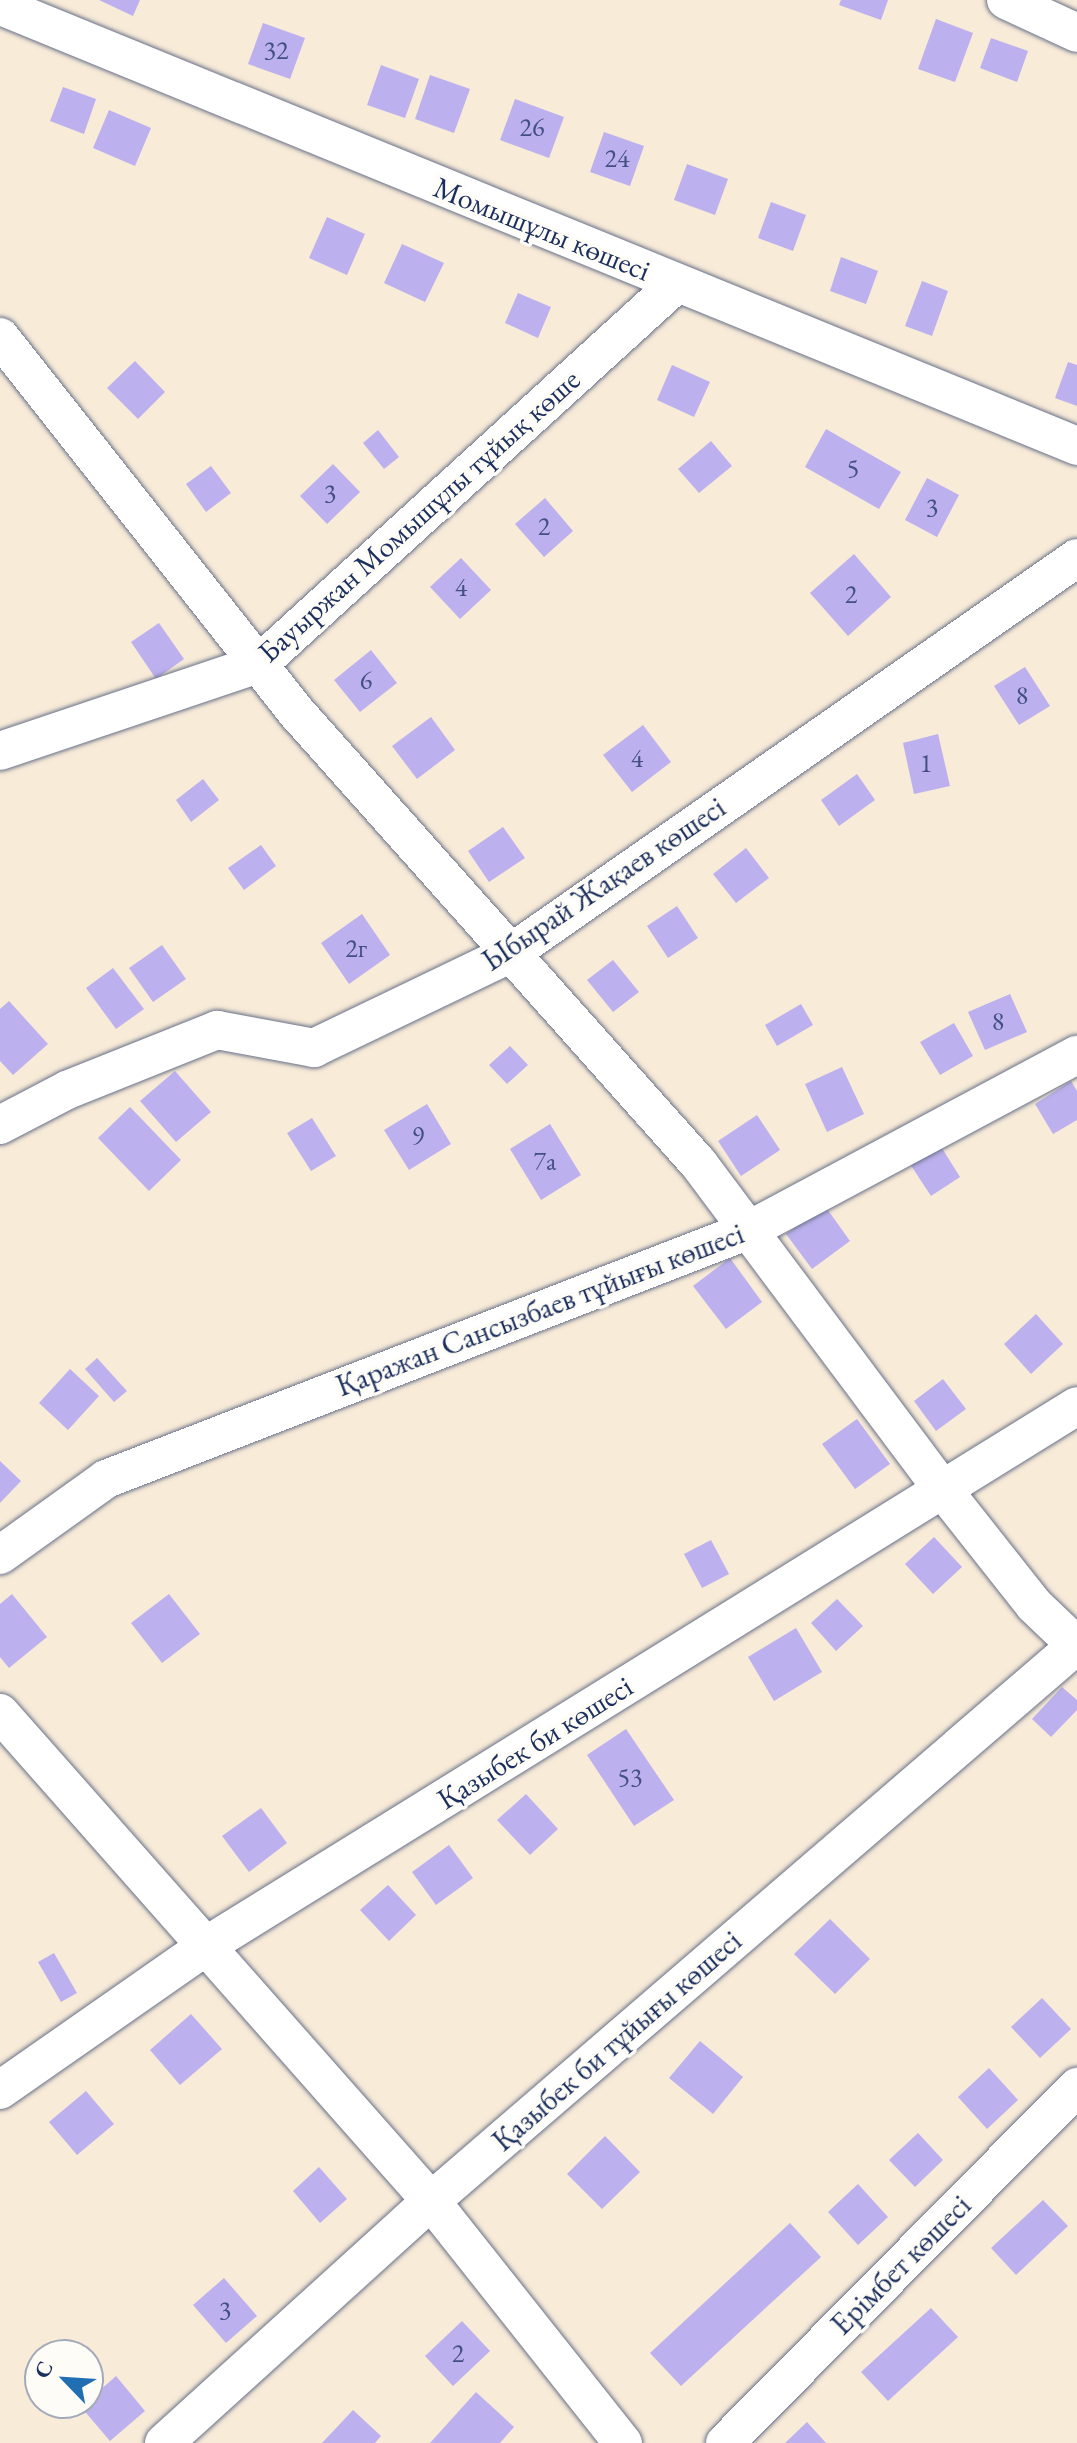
<!DOCTYPE html>
<html>
<head>
<meta charset="utf-8">
<style>
	body { margin:0 }
	#map { position:relative; width:1077px; height:2443px; overflow:hidden; background:#f8ebd8; font-family:"EB Garamond",serif }
	div>[style] { position:absolute }
	.building>* { inset:0; background:#bcb1ee }
	.roads { filter:drop-shadow(0 0 2px #687189) drop-shadow(0 0 2px #687189) }
	.minor>* { height:38px; margin:-19px; padding:0 19px; transform-origin:19px; border-radius:19px; background:#fff }
	span { translate:-50% -50%; white-space:nowrap; text-align:center; line-height:1.15; -webkit-text-stroke:7px #fdfcf7; paint-order:stroke }
	.number-label { font-size:26px; color:#435082 }
	.number-label span { -webkit-text-stroke-width:0 }
	.street-label { font-size:30px; color:#1b2f5e }
	.north { position:absolute; left:24px; top:2339px; width:80px; height:80px; box-sizing:border-box; background:#fdfcf7; border:2px solid #a3aaba; border-radius:50%; rotate:295deg; font-size:22px; font-weight:700; line-height:32px; text-align:center; color:#1b2f5e }
	.north::after { content:''; display:block; margin:auto; width:28px; height:36px; background:#1f6fb2; clip-path:polygon(50% 0,100% 100%,50% 72%,0 100%) }
</style>
</head>
<body>
<div id="map">
	<div class="building">
		<div style="clip-path:polygon(99px 0,140px 0,133px 16px)"></div>
		<div style="clip-path:polygon(841px 0,888px 0,881px 20px,839px 5px)"></div>
		<div style="clip-path:polygon(936px 19px,973px 33px,955px 82px,918px 69px)"></div>
		<div style="clip-path:polygon(263px 23px,305px 38px,290px 79px,248px 64px)"></div>
		<div style="clip-path:polygon(991px 38px,1028px 51px,1017px 82px,980px 68px)"></div>
		<div style="clip-path:polygon(381px 65px,419px 79px,405px 118px,367px 105px)"></div>
		<div style="clip-path:polygon(430px 75px,470px 89px,454px 133px,415px 119px)"></div>
		<div style="clip-path:polygon(63px 87px,96px 99px,84px 134px,50px 121px)"></div>
		<div style="clip-path:polygon(515px 99px,564px 117px,549px 158px,500px 140px)"></div>
		<div style="clip-path:polygon(109px 110px,151px 128px,135px 166px,93px 148px)"></div>
		<div style="clip-path:polygon(604px 132px,644px 146px,630px 186px,590px 172px)"></div>
		<div style="clip-path:polygon(687px 164px,728px 179px,715px 215px,674px 200px)"></div>
		<div style="clip-path:polygon(771px 202px,806px 215px,793px 251px,758px 238px)"></div>
		<div style="clip-path:polygon(327px 217px,365px 234px,347px 275px,309px 258px)"></div>
		<div style="clip-path:polygon(402px 244px,444px 263px,425px 302px,384px 283px)"></div>
		<div style="clip-path:polygon(841px 257px,878px 271px,866px 304px,830px 291px)"></div>
		<div style="clip-path:polygon(922px 281px,948px 291px,932px 336px,905px 326px)"></div>
		<div style="clip-path:polygon(518px 293px,551px 307px,538px 338px,505px 323px)"></div>
		<div style="clip-path:polygon(135px 361px,165px 392px,138px 419px,107px 388px)"></div>
		<div style="clip-path:polygon(1068px 362px,1077px 365px,1077px 406px,1055px 398px)"></div>
		<div style="clip-path:polygon(672px 365px,710px 382px,694px 417px,657px 400px)"></div>
		<div style="clip-path:polygon(826px 429px,901px 472px,879px 509px,805px 467px)"></div>
		<div style="clip-path:polygon(378px 430px,399px 457px,384px 469px,363px 443px)"></div>
		<div style="clip-path:polygon(711px 441px,732px 466px,699px 493px,678px 469px)"></div>
		<div style="clip-path:polygon(333px 464px,360px 492px,327px 524px,300px 496px)"></div>
		<div style="clip-path:polygon(211px 466px,231px 493px,206px 512px,186px 484px)"></div>
		<div style="clip-path:polygon(927px 478px,959px 495px,937px 537px,905px 520px)"></div>
		<div style="clip-path:polygon(545px 498px,573px 531px,544px 557px,515px 524px)"></div>
		<div style="clip-path:polygon(854px 554px,891px 597px,848px 636px,810px 593px)"></div>
		<div style="clip-path:polygon(461px 558px,491px 590px,460px 619px,430px 587px)"></div>
		<div style="clip-path:polygon(159px 623px,184px 659px,156px 679px,131px 642px)"></div>
		<div style="clip-path:polygon(371px 650px,397px 683px,360px 712px,334px 680px)"></div>
		<div style="clip-path:polygon(1025px 667px,1050px 706px,1019px 725px,994px 686px)"></div>
		<div style="clip-path:polygon(431px 717px,455px 750px,417px 779px,392px 746px)"></div>
		<div style="clip-path:polygon(643px 725px,671px 762px,632px 792px,603px 755px)"></div>
		<div style="clip-path:polygon(938px 734px,950px 786px,914px 794px,903px 743px)"></div>
		<div style="clip-path:polygon(857px 774px,875px 800px,839px 826px,821px 800px)"></div>
		<div style="clip-path:polygon(203px 779px,219px 800px,191px 822px,176px 800px)"></div>
		<div style="clip-path:polygon(503px 827px,525px 858px,489px 882px,468px 851px)"></div>
		<div style="clip-path:polygon(261px 845px,276px 866px,244px 890px,228px 868px)"></div>
		<div style="clip-path:polygon(746px 848px,769px 878px,736px 903px,713px 874px)"></div>
		<div style="clip-path:polygon(677px 906px,698px 938px,668px 958px,647px 926px)"></div>
		<div style="clip-path:polygon(362px 914px,390px 955px,349px 984px,321px 943px)"></div>
		<div style="clip-path:polygon(162px 945px,186px 979px,153px 1002px,129px 968px)"></div>
		<div style="clip-path:polygon(613px 960px,639px 992px,613px 1012px,587px 980px)"></div>
		<div style="clip-path:polygon(113px 968px,144px 1009px,116px 1029px,86px 988px)"></div>
		<div style="clip-path:polygon(1010px 994px,1027px 1032px,985px 1050px,968px 1012px)"></div>
		<div style="clip-path:polygon(9px 1001px,48px 1044px,13px 1075px,0 1061px,0 1009px)"></div>
		<div style="clip-path:polygon(801px 1004px,813px 1025px,777px 1046px,765px 1025px)"></div>
		<div style="clip-path:polygon(954px 1023px,973px 1056px,940px 1075px,920px 1042px)"></div>
		<div style="clip-path:polygon(510px 1046px,528px 1065px,507px 1084px,489px 1065px)"></div>
		<div style="clip-path:polygon(842px 1067px,864px 1114px,827px 1132px,805px 1084px)"></div>
		<div style="clip-path:polygon(175px 1071px,211px 1112px,176px 1142px,140px 1101px)"></div>
		<div style="clip-path:polygon(1071px 1081px,1077px 1091px,1077px 1120px,1053px 1134px,1035px 1104px)"></div>
		<div style="clip-path:polygon(427px 1104px,451px 1144px,409px 1170px,384px 1130px)"></div>
		<div style="clip-path:polygon(130px 1107px,181px 1160px,149px 1191px,98px 1138px)"></div>
		<div style="clip-path:polygon(757px 1115px,780px 1150px,741px 1176px,718px 1141px)"></div>
		<div style="clip-path:polygon(312px 1118px,336px 1156px,311px 1171px,287px 1133px)"></div>
		<div style="clip-path:polygon(550px 1124px,581px 1175px,541px 1200px,510px 1149px)"></div>
		<div style="clip-path:polygon(940px 1145px,960px 1177px,931px 1196px,910px 1164px)"></div>
		<div style="clip-path:polygon(825px 1206px,850px 1241px,812px 1269px,786px 1234px)"></div>
		<div style="clip-path:polygon(730px 1258px,762px 1302px,726px 1329px,693px 1286px)"></div>
		<div style="clip-path:polygon(1036px 1314px,1063px 1344px,1031px 1374px,1004px 1344px)"></div>
		<div style="clip-path:polygon(97px 1358px,127px 1391px,114px 1402px,85px 1369px)"></div>
		<div style="clip-path:polygon(70px 1369px,99px 1396px,68px 1430px,39px 1403px)"></div>
		<div style="clip-path:polygon(943px 1379px,966px 1409px,936px 1431px,914px 1401px)"></div>
		<div style="clip-path:polygon(857px 1419px,890px 1464px,855px 1489px,822px 1444px)"></div>
		<div style="clip-path:polygon(0 1461px,21px 1481px,0 1503px)"></div>
		<div style="clip-path:polygon(934px 1537px,962px 1567px,933px 1594px,905px 1564px)"></div>
		<div style="clip-path:polygon(711px 1540px,729px 1574px,702px 1588px,684px 1554px)"></div>
		<div style="clip-path:polygon(12px 1594px,47px 1637px,9px 1668px,0 1657px,0 1604px)"></div>
		<div style="clip-path:polygon(169px 1594px,200px 1634px,162px 1663px,131px 1623px)"></div>
		<div style="clip-path:polygon(837px 1599px,863px 1626px,836px 1651px,811px 1623px)"></div>
		<div style="clip-path:polygon(796px 1628px,822px 1672px,774px 1701px,748px 1657px)"></div>
		<div style="clip-path:polygon(1062px 1687px,1077px 1700px,1077px 1710px,1051px 1737px,1032px 1719px)"></div>
		<div style="clip-path:polygon(626px 1729px,674px 1800px,634px 1826px,587px 1755px)"></div>
		<div style="clip-path:polygon(526px 1794px,558px 1829px,530px 1855px,497px 1820px)"></div>
		<div style="clip-path:polygon(261px 1808px,287px 1843px,249px 1872px,222px 1836px)"></div>
		<div style="clip-path:polygon(449px 1845px,473px 1878px,436px 1905px,412px 1872px)"></div>
		<div style="clip-path:polygon(388px 1885px,416px 1915px,389px 1941px,360px 1910px)"></div>
		<div style="clip-path:polygon(830px 1919px,870px 1959px,835px 1994px,794px 1954px)"></div>
		<div style="clip-path:polygon(54px 1953px,77px 1993px,61px 2002px,38px 1962px)"></div>
		<div style="clip-path:polygon(1042px 1998px,1071px 2029px,1040px 2058px,1011px 2027px)"></div>
		<div style="clip-path:polygon(191px 2014px,222px 2049px,180px 2085px,150px 2050px)"></div>
		<div style="clip-path:polygon(700px 2041px,743px 2077px,713px 2114px,669px 2078px)"></div>
		<div style="clip-path:polygon(989px 2068px,1018px 2100px,987px 2129px,958px 2097px)"></div>
		<div style="clip-path:polygon(86px 2091px,114px 2124px,77px 2155px,49px 2122px)"></div>
		<div style="clip-path:polygon(918px 2133px,943px 2160px,915px 2187px,889px 2160px)"></div>
		<div style="clip-path:polygon(605px 2136px,640px 2172px,602px 2209px,567px 2174px)"></div>
		<div style="clip-path:polygon(319px 2167px,347px 2199px,320px 2223px,293px 2191px)"></div>
		<div style="clip-path:polygon(858px 2184px,888px 2217px,858px 2245px,828px 2212px)"></div>
		<div style="clip-path:polygon(1043px 2200px,1068px 2226px,1016px 2275px,991px 2248px)"></div>
		<div style="clip-path:polygon(790px 2223px,821px 2257px,681px 2386px,650px 2353px)"></div>
		<div style="clip-path:polygon(224px 2278px,257px 2316px,226px 2343px,193px 2305px)"></div>
		<div style="clip-path:polygon(931px 2308px,958px 2337px,888px 2401px,861px 2372px)"></div>
		<div style="clip-path:polygon(462px 2321px,490px 2351px,453px 2386px,425px 2356px)"></div>
		<div style="clip-path:polygon(116px 2376px,145px 2411px,110px 2441px,81px 2407px)"></div>
		<div style="clip-path:polygon(476px 2392px,514px 2427px,500px 2443px,430px 2443px)"></div>
		<div style="clip-path:polygon(353px 2410px,381px 2436px,375px 2443px,322px 2443px)"></div>
		<div style="clip-path:polygon(807px 2422px,826px 2443px,785px 2443px)"></div>
	</div>
	<div class="roads">
		<div class="minor">
			<div style="left:1006px;top:0;width:78px;rotate:24.9deg"></div>
			<div style="left:8px;top:9px;width:1155px;rotate:22.23deg"></div>
			<div style="left:0;top:337px;width:481px;rotate:51.7deg"></div>
			<div style="left:298px;top:714px;width:603px;rotate:48.3deg"></div>
			<div style="left:699px;top:1164px;width:409px;rotate:53.2deg"></div>
			<div style="left:944px;top:1491px;width:145px;rotate:51.7deg"></div>
			<div style="left:1034px;top:1605px;width:59px;rotate:43.6deg"></div>
			<div style="left:0;top:751px;width:273px;rotate:-18.6deg"></div>
			<div style="left:259px;top:664px;width:564px;rotate:-42.34deg"></div>
			<div style="left:0;top:1125px;width:76px;rotate:-27.6deg"></div>
			<div style="left:67px;top:1090px;width:162px;rotate:-21.8deg"></div>
			<div style="left:217px;top:1030px;width:99px;rotate:10.5deg"></div>
			<div style="left:314px;top:1048px;width:219px;rotate:-25.7deg"></div>
			<div style="left:511px;top:953px;width:690px;rotate:-34.91deg"></div>
			<div style="left:0;top:1555px;width:130px;rotate:-35.6deg"></div>
			<div style="left:106px;top:1479px;width:690px;rotate:-21.17deg"></div>
			<div style="left:749px;top:1230px;width:372px;rotate:-28.1deg"></div>
			<div style="left:0;top:1713px;width:651px;rotate:48.55deg"></div>
			<div style="left:431px;top:2201px;width:309px;rotate:51.6deg"></div>
			<div style="left:0;top:2090px;width:255px;rotate:-34.9deg"></div>
			<div style="left:209px;top:1944px;width:1021px;rotate:-31.79deg"></div>
			<div style="left:164px;top:2443px;width:360px;rotate:-42.2deg"></div>
			<div style="left:431px;top:2201px;width:852px;rotate:-40.72deg"></div>
			<div style="left:725px;top:2443px;width:501px;rotate:-45.32deg"></div>
		</div>
	</div>
	<div class="number-label">
		<span style="left:276px;top:51px">32</span>
		<span style="left:532px;top:128px">26</span>
		<span style="left:617px;top:159px">24</span>
		<span style="left:853px;top:469px">5</span>
		<span style="left:330px;top:494px">3</span>
		<span style="left:932px;top:508px">3</span>
		<span style="left:544px;top:527px">2</span>
		<span style="left:461px;top:588px">4</span>
		<span style="left:851px;top:595px">2</span>
		<span style="left:366px;top:681px">6</span>
		<span style="left:1022px;top:696px">8</span>
		<span style="left:637px;top:759px">4</span>
		<span style="left:926px;top:764px">1</span>
		<span style="left:356px;top:949px">2г</span>
		<span style="left:998px;top:1022px">8</span>
		<span style="left:418px;top:1137px">9</span>
		<span style="left:545px;top:1162px">7а</span>
		<span style="left:630px;top:1778px">53</span>
		<span style="left:225px;top:2311px">3</span>
		<span style="left:458px;top:2354px">2</span>
	</div>
	<div class="street-label">
		<span style="left:542px;top:229px;rotate:22deg">Момышұлы көшесі</span>
		<span style="left:419px;top:516px;rotate:-42deg">Бауыржан Момышұлы тұйық көше</span>
		<span style="left:604px;top:884px;rotate:-34deg">Ыбырай Жақаев көшесі</span>
		<span style="left:540px;top:1310px;rotate:-21deg">Қаражан Сансызбаев тұйығы көшесі</span>
		<span style="left:535px;top:1743px;rotate:-32deg">Қазыбек би көшесі</span>
		<span style="left:617px;top:2041px;rotate:-41deg">Қазыбек би тұйығы көшесі</span>
		<span style="left:901px;top:2265px;rotate:-45deg">Ерімбет көшесі</span>
	</div>
	<div class="north">С</div>
</div>
</body>
</html>
